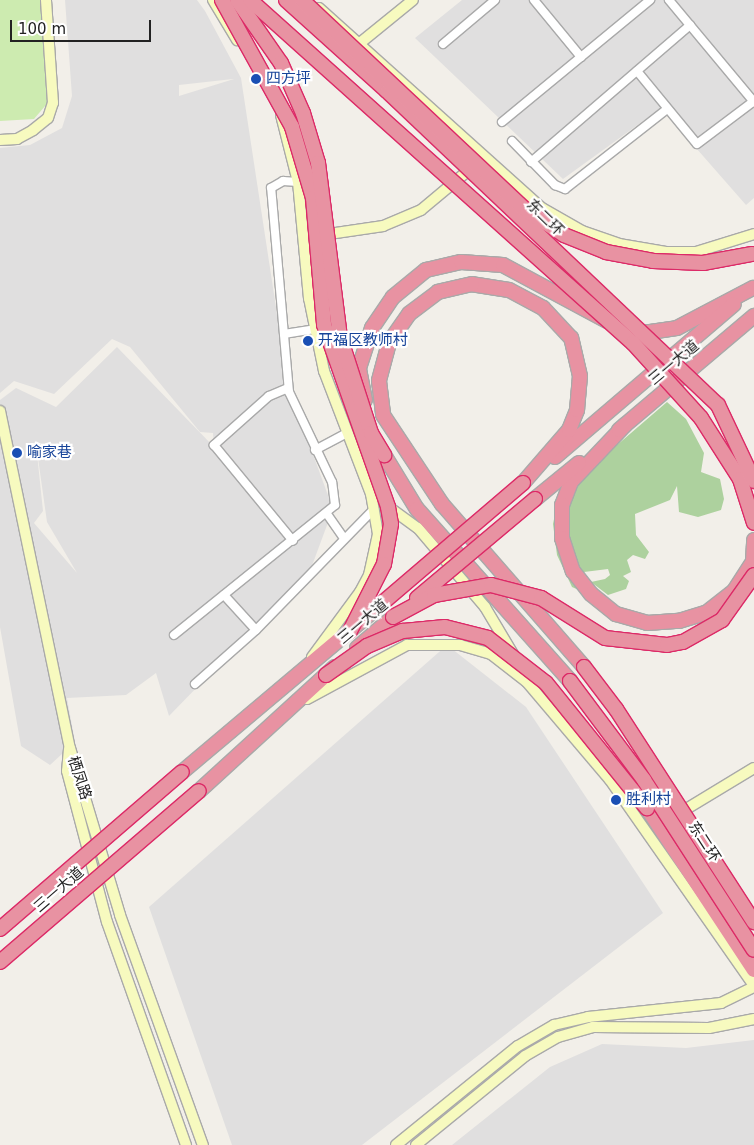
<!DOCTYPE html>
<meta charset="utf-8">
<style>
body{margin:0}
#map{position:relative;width:754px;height:1145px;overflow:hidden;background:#f2efe9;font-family:"DejaVu Sans","Noto Sans SC",sans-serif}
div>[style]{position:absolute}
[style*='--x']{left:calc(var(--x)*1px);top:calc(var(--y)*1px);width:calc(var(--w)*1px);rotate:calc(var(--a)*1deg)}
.residential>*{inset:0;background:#e0dfdf}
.grass>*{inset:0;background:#cdebb0}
.forest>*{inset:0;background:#add19e}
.roads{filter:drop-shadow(1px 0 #a9a9a9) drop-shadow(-1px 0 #a9a9a9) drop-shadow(0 1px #a9a9a9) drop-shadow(0 -1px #a9a9a9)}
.street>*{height:8px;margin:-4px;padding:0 4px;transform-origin:4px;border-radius:4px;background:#fff}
.secondary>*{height:10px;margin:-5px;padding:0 5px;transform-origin:5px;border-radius:5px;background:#f7fabf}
.highway>*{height:14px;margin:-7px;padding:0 7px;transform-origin:7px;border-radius:7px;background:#e892a2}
.bridges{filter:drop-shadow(1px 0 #dc2a67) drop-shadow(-1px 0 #dc2a67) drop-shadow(0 1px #dc2a67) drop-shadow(0 -1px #dc2a67)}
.highway-bridge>*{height:14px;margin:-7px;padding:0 7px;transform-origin:7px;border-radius:7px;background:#e892a2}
.dots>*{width:14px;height:14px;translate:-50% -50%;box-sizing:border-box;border:2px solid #fff;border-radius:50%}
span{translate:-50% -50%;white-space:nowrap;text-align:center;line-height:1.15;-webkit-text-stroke:4.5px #fff;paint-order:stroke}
.transit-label{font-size:15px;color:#164399}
.left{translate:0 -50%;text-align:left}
.street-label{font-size:15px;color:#222}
.scale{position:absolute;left:10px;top:20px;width:141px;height:22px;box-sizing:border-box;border:2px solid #222;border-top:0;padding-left:6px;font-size:15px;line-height:18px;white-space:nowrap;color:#222;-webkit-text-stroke:4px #fff;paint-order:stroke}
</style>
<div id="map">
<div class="residential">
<i style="clip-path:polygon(evenodd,65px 0,197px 0,205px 11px,241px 78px,288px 386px,333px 509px,310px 571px,169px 716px,156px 673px,126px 695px,67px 698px,75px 742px,50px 765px,21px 746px,0 627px,0 400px,16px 388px,56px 407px,117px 347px,214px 447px,213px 433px,200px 432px,130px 347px,112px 339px,54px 394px,14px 381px,0 393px,0 148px,30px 145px,62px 128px,72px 96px,65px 0,233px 79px,234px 79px,179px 96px,179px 85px,233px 79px,65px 0,36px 444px,47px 522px,77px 573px,34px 523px,43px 511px,36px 444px)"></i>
<i style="clip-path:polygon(462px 0,754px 0,754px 198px,746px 205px,661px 108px,563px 179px,415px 38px)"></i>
<i style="clip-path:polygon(447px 645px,526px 707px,663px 913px,362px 1145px,232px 1145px,149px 907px)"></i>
<i style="clip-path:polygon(754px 1040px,754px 1145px,452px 1145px,550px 1067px,602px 1044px,686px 1048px)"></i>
</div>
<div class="grass">
<i style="clip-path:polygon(0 0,40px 0,51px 99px,34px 119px,0 121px)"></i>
</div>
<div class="forest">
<i style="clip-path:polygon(667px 402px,686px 419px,704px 453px,701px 472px,720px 479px,724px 499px,721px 510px,698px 517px,679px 512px,677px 486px,670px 500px,635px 514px,636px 535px,649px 552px,645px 559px,633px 555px,627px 560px,631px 572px,623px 576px,629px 581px,626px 589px,608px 595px,591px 582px,605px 579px,610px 575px,608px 569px,584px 572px,581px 591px,572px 587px,557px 555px,553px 524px,559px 495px)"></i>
</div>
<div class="roads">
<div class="street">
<i style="--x:534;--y:0;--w:74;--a:50.5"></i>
<i style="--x:669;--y:0;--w:133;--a:50.2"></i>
<i style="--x:443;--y:44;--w:68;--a:-40.2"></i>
<i style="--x:637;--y:71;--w:94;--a:50.6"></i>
<i style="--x:697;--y:144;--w:71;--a:-37"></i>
<i style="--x:502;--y:122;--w:192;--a:-39.5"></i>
<i style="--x:512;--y:141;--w:62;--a:45.7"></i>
<i style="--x:555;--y:185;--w:11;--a:22"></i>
<i style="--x:565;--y:189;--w:130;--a:-38.1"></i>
<i style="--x:531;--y:162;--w:210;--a:-40.7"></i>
<i style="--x:284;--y:334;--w:31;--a:-9"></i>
<i style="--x:288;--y:388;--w:21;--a:157"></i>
<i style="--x:269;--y:396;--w:74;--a:138.3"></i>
<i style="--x:214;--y:445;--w:124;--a:50.5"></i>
<i style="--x:315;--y:450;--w:36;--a:-28"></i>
<i style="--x:327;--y:514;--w:28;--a:55"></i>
<i style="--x:224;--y:595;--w:47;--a:47.6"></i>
<i style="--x:174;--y:635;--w:207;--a:-38.9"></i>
<i style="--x:335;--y:505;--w:23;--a:-97"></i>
<i style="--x:332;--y:482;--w:100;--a:-115.5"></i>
<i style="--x:289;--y:392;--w:205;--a:-95"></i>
<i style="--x:271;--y:188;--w:14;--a:-30"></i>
<i style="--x:283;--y:181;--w:15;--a:4"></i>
<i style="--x:195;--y:684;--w:81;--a:-41.5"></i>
<i style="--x:256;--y:630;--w:169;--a:-45.7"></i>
</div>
<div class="secondary">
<i style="--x:213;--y:0;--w:47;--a:59"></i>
<i style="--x:319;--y:8;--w:300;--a:41.9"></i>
<i style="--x:542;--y:208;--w:46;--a:29.9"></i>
<i style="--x:582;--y:231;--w:39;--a:19"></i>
<i style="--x:619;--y:244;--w:49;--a:9.5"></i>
<i style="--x:667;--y:252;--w:29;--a:0"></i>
<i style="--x:696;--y:252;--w:61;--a:-17.2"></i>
<i style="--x:360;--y:43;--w:68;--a:-39.1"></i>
<i style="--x:281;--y:115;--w:69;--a:75.8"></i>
<i style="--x:298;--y:182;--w:117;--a:84.6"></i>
<i style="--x:309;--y:298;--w:75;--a:78.4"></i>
<i style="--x:324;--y:371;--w:132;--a:69.1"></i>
<i style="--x:371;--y:494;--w:41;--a:80.1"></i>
<i style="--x:378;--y:534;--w:42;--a:102.4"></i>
<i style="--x:369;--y:575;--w:19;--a:118"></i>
<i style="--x:360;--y:592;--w:81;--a:126.4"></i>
<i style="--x:0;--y:140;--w:17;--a:-3"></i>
<i style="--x:17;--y:139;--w:18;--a:-29"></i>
<i style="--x:33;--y:130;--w:19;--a:-39"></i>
<i style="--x:48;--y:118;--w:16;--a:-72"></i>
<i style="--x:53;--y:103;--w:103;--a:-93.9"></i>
<i style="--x:322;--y:235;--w:62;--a:-8.4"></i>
<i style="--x:383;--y:226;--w:41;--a:-22.8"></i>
<i style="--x:421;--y:210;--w:70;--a:-39.8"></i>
<i style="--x:0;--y:411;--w:344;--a:78.3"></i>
<i style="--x:70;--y:748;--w:174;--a:73.3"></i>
<i style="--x:120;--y:915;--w:245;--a:70.2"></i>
<i style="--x:386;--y:505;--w:39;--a:36"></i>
<i style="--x:418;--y:528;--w:104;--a:49.7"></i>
<i style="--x:485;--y:607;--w:55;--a:59.2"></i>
<i style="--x:307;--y:699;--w:114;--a:-28.4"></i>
<i style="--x:407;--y:645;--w:53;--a:0"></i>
<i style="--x:460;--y:645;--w:32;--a:16"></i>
<i style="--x:491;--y:654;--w:46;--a:37.9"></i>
<i style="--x:527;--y:682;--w:128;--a:49.7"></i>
<i style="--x:610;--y:780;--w:251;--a:55"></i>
<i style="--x:69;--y:749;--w:22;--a:95"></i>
<i style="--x:67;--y:771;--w:156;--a:75.2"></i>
<i style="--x:107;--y:922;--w:237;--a:70.5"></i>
<i style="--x:678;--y:814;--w:89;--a:-31.2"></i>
<i style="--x:396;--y:1145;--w:157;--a:-39.1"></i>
<i style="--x:518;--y:1046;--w:42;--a:-30.3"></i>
<i style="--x:554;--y:1025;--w:35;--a:-13"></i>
<i style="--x:588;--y:1017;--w:134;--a:-6"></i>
<i style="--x:721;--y:1003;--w:37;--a:-26"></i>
<i style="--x:416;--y:1145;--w:141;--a:-39.2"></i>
<i style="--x:525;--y:1056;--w:38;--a:-30"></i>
<i style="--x:558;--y:1037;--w:36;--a:-16"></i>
<i style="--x:593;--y:1027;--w:116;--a:0.5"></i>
<i style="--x:709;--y:1028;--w:46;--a:-11.3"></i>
</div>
<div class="highway">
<i style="--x:636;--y:334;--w:41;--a:-8.3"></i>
<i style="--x:677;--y:328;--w:86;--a:-27.8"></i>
<i style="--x:365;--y:400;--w:33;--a:-101"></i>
<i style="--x:359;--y:368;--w:42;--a:-72"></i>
<i style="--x:372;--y:328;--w:37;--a:-56"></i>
<i style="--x:393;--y:297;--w:43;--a:-39.3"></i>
<i style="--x:426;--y:270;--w:36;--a:-13"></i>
<i style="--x:461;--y:262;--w:42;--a:4.1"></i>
<i style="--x:503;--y:265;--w:118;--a:28.3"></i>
<i style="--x:625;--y:425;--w:79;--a:133.5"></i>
<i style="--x:571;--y:482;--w:25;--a:111"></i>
<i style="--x:562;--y:505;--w:33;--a:90"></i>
<i style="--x:562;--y:538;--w:35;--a:72"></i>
<i style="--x:573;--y:571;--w:29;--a:52"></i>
<i style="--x:591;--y:594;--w:32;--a:39"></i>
<i style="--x:616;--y:614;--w:32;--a:16"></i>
<i style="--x:647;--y:623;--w:32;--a:-4"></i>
<i style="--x:679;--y:621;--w:28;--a:-17"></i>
<i style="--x:706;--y:613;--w:36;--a:-38"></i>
<i style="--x:734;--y:591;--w:35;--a:-57"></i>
<i style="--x:753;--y:562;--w:22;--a:-87"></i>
<i style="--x:619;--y:430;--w:177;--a:-40.2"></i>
<i style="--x:384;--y:455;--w:63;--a:58.6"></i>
<i style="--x:417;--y:509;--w:230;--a:48.3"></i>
<i style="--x:555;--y:457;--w:235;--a:-40.5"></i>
<i style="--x:523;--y:483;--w:70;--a:-49"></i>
<i style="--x:569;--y:430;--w:22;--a:-68"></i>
<i style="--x:577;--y:410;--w:34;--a:-85"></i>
<i style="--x:580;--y:376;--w:39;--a:-103"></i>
<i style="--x:571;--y:338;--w:41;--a:-133"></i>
<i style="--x:543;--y:308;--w:38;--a:-152"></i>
<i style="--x:509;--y:290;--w:37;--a:-171"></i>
<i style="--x:472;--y:284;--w:35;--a:167"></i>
<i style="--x:438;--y:292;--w:36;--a:143"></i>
<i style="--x:409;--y:314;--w:35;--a:125"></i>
<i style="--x:389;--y:343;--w:39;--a:105"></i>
<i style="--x:379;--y:381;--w:34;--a:83"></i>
<i style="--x:383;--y:415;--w:107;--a:56.5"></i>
<i style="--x:442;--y:504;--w:216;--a:48.9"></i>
<i style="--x:535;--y:499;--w:57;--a:-39.3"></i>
<i style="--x:357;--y:648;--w:48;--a:-40.7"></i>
<i style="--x:182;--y:772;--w:259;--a:-40.1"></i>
<i style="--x:199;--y:791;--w:184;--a:-42.4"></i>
<i style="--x:647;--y:808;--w:194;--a:56.6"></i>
</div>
</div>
<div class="bridges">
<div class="highway-bridge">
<i style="--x:222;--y:0;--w:145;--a:61.1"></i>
<i style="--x:292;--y:127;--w:74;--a:73.5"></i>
<i style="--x:313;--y:198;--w:127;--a:85"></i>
<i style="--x:324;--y:325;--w:193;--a:70.6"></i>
<i style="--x:388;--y:507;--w:17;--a:80"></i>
<i style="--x:391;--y:524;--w:41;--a:99.9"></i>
<i style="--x:384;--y:564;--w:75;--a:116.9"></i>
<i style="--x:237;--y:0;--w:77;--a:55.1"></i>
<i style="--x:281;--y:63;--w:55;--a:66.3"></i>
<i style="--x:303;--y:113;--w:52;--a:73.3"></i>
<i style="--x:318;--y:163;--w:175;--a:82.8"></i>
<i style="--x:340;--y:337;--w:101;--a:72.1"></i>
<i style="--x:371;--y:433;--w:26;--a:59"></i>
<i style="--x:250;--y:0;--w:514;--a:41.85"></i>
<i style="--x:633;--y:343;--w:101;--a:47.8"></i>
<i style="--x:701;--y:418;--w:72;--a:57.4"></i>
<i style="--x:740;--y:479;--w:46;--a:72.3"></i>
<i style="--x:286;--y:0;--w:136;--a:42"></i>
<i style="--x:387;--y:91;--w:456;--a:43.5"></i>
<i style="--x:718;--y:405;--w:84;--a:64.7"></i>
<i style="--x:302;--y:0;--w:308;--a:43.2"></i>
<i style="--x:527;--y:211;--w:44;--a:33"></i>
<i style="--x:564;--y:235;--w:45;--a:22"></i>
<i style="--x:606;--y:252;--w:48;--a:10.8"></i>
<i style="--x:653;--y:261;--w:50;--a:2.3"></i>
<i style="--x:703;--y:263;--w:50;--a:-10.4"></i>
<i style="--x:417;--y:598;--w:154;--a:-40"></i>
<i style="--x:380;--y:605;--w:188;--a:-40.5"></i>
<i style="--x:393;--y:617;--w:47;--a:-28.2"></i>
<i style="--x:434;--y:595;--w:58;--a:-10"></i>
<i style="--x:491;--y:585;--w:52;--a:14.6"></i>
<i style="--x:541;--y:598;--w:75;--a:32"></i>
<i style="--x:605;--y:638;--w:62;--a:6.4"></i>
<i style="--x:667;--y:645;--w:16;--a:-11"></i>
<i style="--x:683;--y:642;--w:45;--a:-29.4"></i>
<i style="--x:722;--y:620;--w:55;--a:-54.6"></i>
<i style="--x:584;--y:667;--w:53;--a:52.7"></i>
<i style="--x:616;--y:709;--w:254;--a:57.1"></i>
<i style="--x:326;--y:675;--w:50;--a:-35.3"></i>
<i style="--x:367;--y:646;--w:39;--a:-23"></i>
<i style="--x:403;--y:631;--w:42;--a:-5.4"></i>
<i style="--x:445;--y:627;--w:44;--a:14.3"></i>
<i style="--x:488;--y:638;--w:73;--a:37.8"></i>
<i style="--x:546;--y:683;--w:161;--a:51.1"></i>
<i style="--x:570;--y:681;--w:124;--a:53.2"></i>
<i style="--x:644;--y:780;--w:202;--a:57.1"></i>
<i style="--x:0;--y:929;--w:240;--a:-40.8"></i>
<i style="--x:0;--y:962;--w:262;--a:-40.7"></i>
</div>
</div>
<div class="dots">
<i style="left:256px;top:79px;background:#1a4fb4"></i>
<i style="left:308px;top:341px;background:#1a4fb4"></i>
<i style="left:17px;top:453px;background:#1a4fb4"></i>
<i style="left:616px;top:800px;background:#1a4fb4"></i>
</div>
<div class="transit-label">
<span class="left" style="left:266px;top:79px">四方坪</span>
<span class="left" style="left:318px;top:341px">开福区教师村</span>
<span class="left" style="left:27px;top:453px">喻家巷</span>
<span class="left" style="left:626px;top:800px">胜利村</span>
</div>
<div class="street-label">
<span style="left:545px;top:218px;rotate:44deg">东二环</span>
<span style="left:674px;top:363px;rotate:-40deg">三一大道</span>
<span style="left:363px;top:622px;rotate:-40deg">三一大道</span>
<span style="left:79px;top:778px;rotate:72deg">栖凤路</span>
<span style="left:704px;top:842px;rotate:57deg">东二环</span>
<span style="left:59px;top:890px;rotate:-41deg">三一大道</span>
</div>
<div class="scale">100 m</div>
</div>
